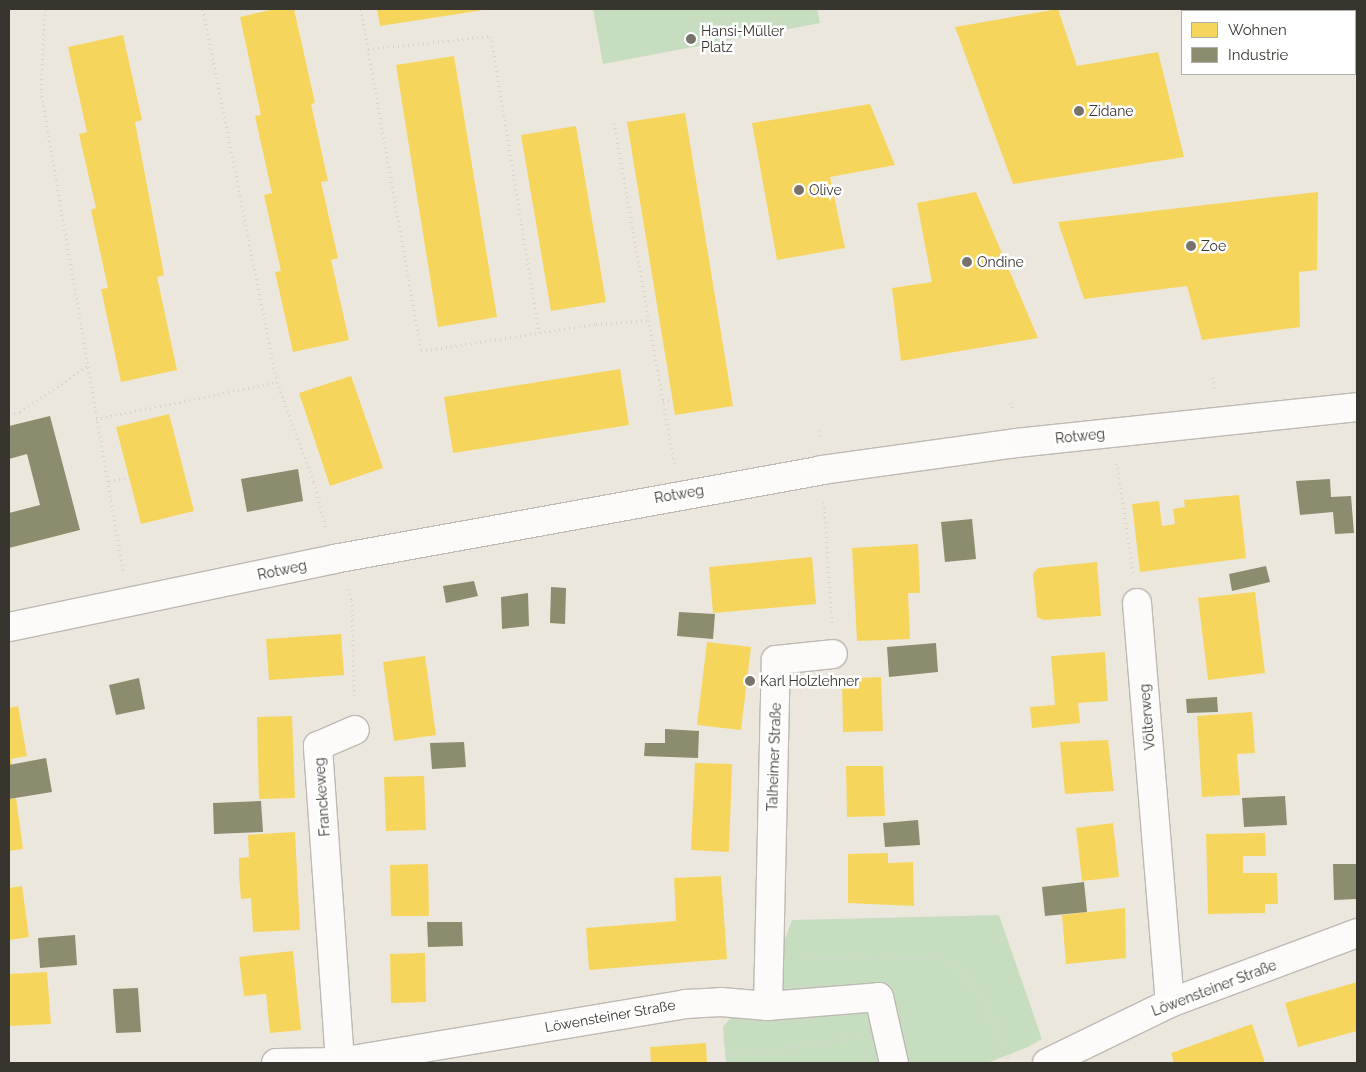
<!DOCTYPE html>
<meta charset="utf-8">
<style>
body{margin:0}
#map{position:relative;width:1366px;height:1072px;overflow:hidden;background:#ece7dd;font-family:Raleway,sans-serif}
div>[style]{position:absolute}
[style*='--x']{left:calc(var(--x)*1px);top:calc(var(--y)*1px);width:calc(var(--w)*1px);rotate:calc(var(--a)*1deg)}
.green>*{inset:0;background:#c6ddc0}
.homes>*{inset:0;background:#f6d55c}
.industry>*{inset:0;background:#8c8c6e}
.path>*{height:3px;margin-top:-1.5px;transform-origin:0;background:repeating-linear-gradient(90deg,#d6d4d2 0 1px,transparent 0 5px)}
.roads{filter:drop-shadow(1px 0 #beb9b2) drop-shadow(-1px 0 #beb9b2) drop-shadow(0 1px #beb9b2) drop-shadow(0 -1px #beb9b2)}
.minor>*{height:28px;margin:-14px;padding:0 14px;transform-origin:14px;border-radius:14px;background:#fcfbfa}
.secondary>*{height:28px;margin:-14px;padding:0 14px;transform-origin:14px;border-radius:14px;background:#fcfbfa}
.dots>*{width:14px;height:14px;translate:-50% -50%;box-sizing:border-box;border:2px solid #fff;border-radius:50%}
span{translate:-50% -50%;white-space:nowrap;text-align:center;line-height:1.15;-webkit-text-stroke:5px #fff;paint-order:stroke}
.poi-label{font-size:14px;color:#38352e}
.left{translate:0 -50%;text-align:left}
.street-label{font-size:14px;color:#38352e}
.frame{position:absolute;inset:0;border:10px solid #38352e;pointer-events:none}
.legend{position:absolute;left:1181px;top:10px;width:175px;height:65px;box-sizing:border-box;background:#fff;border:1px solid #afaeab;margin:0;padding:6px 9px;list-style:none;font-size:15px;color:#38352e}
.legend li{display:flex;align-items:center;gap:10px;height:25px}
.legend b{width:25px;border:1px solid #afaeab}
</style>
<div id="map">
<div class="green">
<i style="clip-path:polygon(593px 9px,817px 9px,820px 23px,603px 64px)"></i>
<i style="clip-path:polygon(999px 915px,1042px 1039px,1028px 1047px,987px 1063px,726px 1063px,723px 1027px,777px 960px,792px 920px)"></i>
</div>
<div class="homes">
<i style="clip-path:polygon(274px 9px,294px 9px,315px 103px,311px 104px,328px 181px,321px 182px,338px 258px,331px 260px,349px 340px,293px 352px,275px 272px,281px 271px,264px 195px,272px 193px,255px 116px,261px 115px,240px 17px)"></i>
<i style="clip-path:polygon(377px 9px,483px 9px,483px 10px,380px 26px)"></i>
<i style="clip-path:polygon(1058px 9px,1077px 66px,1158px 52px,1184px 157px,1013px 184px,955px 27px)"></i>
<i style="clip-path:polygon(123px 35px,142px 120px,135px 122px,164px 275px,157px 277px,177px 370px,121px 382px,101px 289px,108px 288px,91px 210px,96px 208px,79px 134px,87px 132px,68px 47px)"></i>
<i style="clip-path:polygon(454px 56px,497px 317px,438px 327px,396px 65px)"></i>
<i style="clip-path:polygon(870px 104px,895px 165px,830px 177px,845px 248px,777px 260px,752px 123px)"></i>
<i style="clip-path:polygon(685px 113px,733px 406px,675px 415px,627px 122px)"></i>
<i style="clip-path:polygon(576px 126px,606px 302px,551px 311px,521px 135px)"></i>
<i style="clip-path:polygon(976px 192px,1038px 338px,901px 361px,892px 288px,932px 282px,917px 203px)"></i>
<i style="clip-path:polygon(1318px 192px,1317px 270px,1299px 272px,1300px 327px,1202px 340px,1187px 286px,1084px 299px,1058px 222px)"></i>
<i style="clip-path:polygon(620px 369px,629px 425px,453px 453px,444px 397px)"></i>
<i style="clip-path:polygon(351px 376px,383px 468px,330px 486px,299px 393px)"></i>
<i style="clip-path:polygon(169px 414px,194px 511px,141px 524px,116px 427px)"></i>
<i style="clip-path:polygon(1239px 495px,1246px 558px,1140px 572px,1132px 504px,1159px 501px,1162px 526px,1175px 524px,1173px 509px,1185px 507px,1184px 500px)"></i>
<i style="clip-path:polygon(918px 544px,920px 593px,908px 593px,910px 639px,857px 641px,852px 548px)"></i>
<i style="clip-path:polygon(812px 557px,816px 604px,713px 613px,709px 567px)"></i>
<i style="clip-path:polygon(1097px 562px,1101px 616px,1044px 620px,1037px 617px,1033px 574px,1038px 568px)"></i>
<i style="clip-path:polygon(1255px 592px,1265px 673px,1208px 680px,1198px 598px)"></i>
<i style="clip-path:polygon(341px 634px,344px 675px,269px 680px,266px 639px)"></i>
<i style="clip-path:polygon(707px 642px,751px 647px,741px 730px,697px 725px)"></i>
<i style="clip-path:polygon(1105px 652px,1108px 701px,1078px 703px,1080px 723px,1032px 728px,1030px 707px,1055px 705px,1051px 656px)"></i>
<i style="clip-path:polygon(425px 656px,436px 735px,394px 741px,383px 662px)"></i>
<i style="clip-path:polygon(881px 677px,883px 731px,843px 732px,842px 679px)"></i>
<i style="clip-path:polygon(18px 706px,27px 756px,11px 759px,12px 765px,9px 765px,9px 708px)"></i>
<i style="clip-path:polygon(1252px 712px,1255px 753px,1237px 754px,1240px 795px,1202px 797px,1197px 716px)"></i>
<i style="clip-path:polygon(292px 716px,295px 798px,259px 799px,257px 717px)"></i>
<i style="clip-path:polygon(1108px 740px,1114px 791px,1065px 794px,1060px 742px)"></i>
<i style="clip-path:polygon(695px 763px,732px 764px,729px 852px,691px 850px)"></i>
<i style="clip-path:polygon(846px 766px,883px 766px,885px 816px,847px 817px)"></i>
<i style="clip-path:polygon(424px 776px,426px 830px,386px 831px,384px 777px)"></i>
<i style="clip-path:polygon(16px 798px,23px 849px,9px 851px,9px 799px)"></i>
<i style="clip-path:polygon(1113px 823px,1119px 877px,1082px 881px,1076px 828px)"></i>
<i style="clip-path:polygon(295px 832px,300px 930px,253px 932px,251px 898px,241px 899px,239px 874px,239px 858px,249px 857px,248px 835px)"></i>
<i style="clip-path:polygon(1265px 833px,1266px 856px,1243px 856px,1243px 873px,1277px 873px,1278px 904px,1265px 904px,1265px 913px,1208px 914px,1206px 834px)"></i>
<i style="clip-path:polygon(888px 853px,888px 863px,913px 862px,914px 906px,848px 903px,848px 854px)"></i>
<i style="clip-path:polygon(428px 864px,429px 916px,391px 916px,390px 865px)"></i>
<i style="clip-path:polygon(721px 876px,727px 959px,589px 970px,586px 928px,676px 921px,674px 878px)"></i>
<i style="clip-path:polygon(22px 886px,29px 937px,9px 940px,9px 888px)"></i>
<i style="clip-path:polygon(1125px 908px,1126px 958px,1066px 964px,1062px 915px)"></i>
<i style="clip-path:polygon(293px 951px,301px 1030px,270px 1033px,266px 994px,244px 996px,239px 957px)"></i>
<i style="clip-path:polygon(425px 953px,426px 1002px,391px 1003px,390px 954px)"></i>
<i style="clip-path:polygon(47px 972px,51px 1024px,10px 1026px,9px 974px)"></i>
<i style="clip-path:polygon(1357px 982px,1357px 1031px,1298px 1047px,1285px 1003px)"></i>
<i style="clip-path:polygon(1252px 1024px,1265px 1063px,1174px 1063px,1171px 1053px)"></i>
<i style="clip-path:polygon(706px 1043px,707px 1063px,651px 1063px,650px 1047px)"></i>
</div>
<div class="industry">
<i style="clip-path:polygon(50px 416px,80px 530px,9px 548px,9px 513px,40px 505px,27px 454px,9px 459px,9px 426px)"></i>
<i style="clip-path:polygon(298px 469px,303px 501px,247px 512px,241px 479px)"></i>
<i style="clip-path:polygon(1330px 479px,1331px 497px,1351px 496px,1354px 533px,1335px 534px,1333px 512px,1300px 515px,1296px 481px)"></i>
<i style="clip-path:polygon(972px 519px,976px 559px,945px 562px,941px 522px)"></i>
<i style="clip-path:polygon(1266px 566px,1270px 582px,1232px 591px,1229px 574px)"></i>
<i style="clip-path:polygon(474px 581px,478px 596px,446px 603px,443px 586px)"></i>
<i style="clip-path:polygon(551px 587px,566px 588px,565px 624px,550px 623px)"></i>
<i style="clip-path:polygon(528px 593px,529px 626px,502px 629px,501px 597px)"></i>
<i style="clip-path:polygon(679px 612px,715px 614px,713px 639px,677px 636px)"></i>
<i style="clip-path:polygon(936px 643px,938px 672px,889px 677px,887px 647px)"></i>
<i style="clip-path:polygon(139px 678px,145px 709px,116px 715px,109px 685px)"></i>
<i style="clip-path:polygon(1217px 697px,1218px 712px,1187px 713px,1186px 699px)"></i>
<i style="clip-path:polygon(665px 729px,699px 731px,698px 758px,644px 756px,645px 743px,665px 743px)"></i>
<i style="clip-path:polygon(464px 742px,466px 767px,432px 769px,430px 743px)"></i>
<i style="clip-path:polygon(46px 758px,52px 792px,9px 799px,9px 765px)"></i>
<i style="clip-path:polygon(1285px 796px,1287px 825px,1244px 827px,1242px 798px)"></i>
<i style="clip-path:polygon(261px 801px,263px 832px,214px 834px,213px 803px)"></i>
<i style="clip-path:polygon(918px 820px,920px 845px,885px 847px,883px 823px)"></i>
<i style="clip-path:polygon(1333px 864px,1357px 864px,1357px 899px,1334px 900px)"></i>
<i style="clip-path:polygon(1084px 882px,1087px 912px,1045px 916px,1042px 887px)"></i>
<i style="clip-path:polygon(427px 922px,462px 922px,463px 946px,428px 947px)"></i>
<i style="clip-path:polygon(75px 935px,77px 965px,40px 968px,38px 938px)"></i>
<i style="clip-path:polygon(138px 988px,141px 1032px,116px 1033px,113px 989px)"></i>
</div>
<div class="path">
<i style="--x:45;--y:9;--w:82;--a:92.8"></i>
<i style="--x:41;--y:91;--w:487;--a:80.3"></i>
<i style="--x:203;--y:9;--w:380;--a:78.8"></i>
<i style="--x:277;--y:382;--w:107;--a:69.7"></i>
<i style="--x:314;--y:482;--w:49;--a:75.7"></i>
<i style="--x:361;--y:9;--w:347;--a:80"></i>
<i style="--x:421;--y:351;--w:177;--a:-8.8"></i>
<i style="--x:596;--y:324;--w:54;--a:-4.2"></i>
<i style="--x:368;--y:49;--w:124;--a:-6"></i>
<i style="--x:491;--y:36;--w:300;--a:80.8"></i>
<i style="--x:614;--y:123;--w:346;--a:80"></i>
<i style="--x:1213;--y:377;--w:14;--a:82"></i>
<i style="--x:663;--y:401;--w:9;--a:-6"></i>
<i style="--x:1011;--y:402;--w:10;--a:84"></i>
<i style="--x:9;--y:414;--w:11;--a:-10"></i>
<i style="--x:20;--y:412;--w:81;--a:-34.5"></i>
<i style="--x:96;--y:419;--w:185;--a:-11.6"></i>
<i style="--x:819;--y:430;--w:9;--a:84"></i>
<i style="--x:1117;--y:463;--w:111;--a:81.7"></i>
<i style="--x:109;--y:481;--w:20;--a:-9"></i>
<i style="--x:824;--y:502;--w:121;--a:86.2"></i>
<i style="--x:347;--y:589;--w:12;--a:66"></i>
<i style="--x:352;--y:600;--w:99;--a:88.8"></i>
<i style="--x:801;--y:958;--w:139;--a:-0.4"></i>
<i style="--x:940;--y:957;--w:23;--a:31"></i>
<i style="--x:960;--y:969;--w:46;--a:53.9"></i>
<i style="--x:987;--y:1006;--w:61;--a:68"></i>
<i style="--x:724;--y:1035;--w:28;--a:82"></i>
<i style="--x:727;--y:1055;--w:131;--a:-7.5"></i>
</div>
<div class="roads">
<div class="minor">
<i style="--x:1137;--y:603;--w:401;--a:85.3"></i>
<i style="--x:768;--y:1006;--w:346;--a:-88.7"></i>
<i style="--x:776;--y:660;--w:57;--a:-6"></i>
<i style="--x:340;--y:1062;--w:317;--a:-94"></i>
<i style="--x:318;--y:746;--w:40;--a:-23.4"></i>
<i style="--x:276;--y:1063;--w:64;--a:-0.9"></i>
<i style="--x:340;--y:1062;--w:350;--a:-9.5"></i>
<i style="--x:685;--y:1004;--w:36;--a:-3"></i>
<i style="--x:721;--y:1002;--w:47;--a:4.9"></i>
<i style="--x:768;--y:1006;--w:111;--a:-4.6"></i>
<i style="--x:879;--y:997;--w:68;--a:77.2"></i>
<i style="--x:1047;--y:1063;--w:137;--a:-26"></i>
<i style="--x:1170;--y:1003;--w:200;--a:-20.5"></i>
</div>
<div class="secondary">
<i style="--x:9;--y:627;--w:332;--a:-11.8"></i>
<i style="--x:334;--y:559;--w:496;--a:-10.3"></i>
<i style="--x:822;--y:470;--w:196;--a:-7.9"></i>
<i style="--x:1016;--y:443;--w:343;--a:-6"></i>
</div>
</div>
<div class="dots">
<i style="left:691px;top:39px;background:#77736b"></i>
<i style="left:1079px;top:111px;background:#77736b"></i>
<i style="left:799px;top:190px;background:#77736b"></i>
<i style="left:1191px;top:246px;background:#77736b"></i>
<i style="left:967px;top:262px;background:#77736b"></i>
<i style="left:750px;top:681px;background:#77736b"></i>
</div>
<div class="poi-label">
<span class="left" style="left:701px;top:39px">Hansi-Müller<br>Platz</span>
<span class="left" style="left:1089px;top:111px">Zidane</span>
<span class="left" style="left:809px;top:190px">Olive</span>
<span class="left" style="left:1201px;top:246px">Zoe</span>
<span class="left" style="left:977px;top:262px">Ondine</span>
<span class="left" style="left:760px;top:681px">Karl Holzlehner</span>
</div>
<div class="street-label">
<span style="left:1080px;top:436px;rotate:-6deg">Rotweg</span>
<span style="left:679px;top:494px;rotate:-10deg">Rotweg</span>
<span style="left:282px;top:570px;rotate:-12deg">Rotweg</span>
<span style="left:1147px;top:717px;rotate:-95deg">Völterweg</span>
<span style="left:774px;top:757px;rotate:-88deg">Talheimer Straße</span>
<span style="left:322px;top:797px;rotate:-94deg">Franckeweg</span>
<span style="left:1214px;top:988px;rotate:-21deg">Löwensteiner Straße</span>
<span style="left:610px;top:1016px;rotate:-10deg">Löwensteiner Straße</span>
</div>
<div class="frame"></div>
<ul class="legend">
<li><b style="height:14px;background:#f6d55c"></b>Wohnen</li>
<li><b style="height:14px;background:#8c8c6e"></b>Industrie</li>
</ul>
</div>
